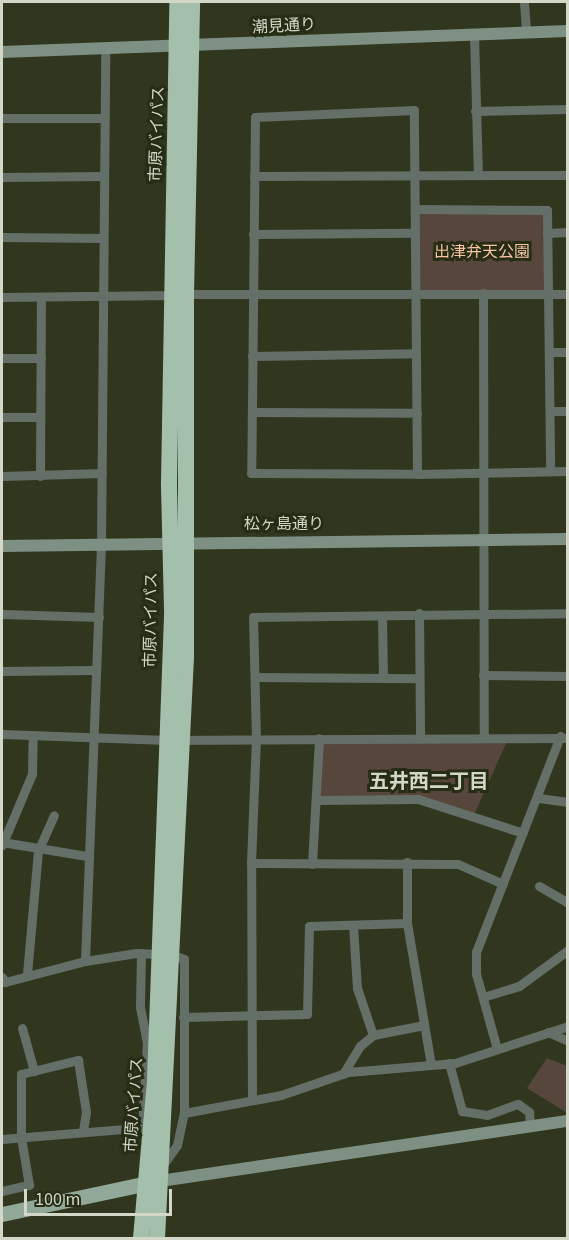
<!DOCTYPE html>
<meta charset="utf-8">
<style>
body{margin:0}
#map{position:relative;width:569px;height:1240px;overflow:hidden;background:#31371f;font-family:"Source Sans 3","Noto Sans JP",sans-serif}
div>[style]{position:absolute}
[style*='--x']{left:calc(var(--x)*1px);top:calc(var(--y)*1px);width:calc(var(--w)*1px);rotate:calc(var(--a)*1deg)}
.green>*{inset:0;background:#57463b}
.street>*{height:9px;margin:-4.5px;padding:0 4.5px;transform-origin:4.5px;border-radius:4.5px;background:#646f67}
.secondary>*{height:12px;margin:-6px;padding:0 6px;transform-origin:6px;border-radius:6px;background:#7e9083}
.primary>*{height:15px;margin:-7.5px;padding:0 7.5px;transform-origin:7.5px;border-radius:7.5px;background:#92a999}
.highway>*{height:16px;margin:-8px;padding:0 8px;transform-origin:8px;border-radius:8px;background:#a4c0ac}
span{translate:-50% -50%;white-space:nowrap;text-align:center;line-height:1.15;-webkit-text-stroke:6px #272d15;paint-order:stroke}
.street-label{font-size:16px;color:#d2d7c8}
.park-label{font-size:16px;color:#f6c4a3}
.quarter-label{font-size:20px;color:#d2d7c8;font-weight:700}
.frame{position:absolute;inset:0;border:3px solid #d2d7c8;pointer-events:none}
.scale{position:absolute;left:24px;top:1189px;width:148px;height:27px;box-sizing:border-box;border:3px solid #d2d7c8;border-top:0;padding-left:8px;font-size:18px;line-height:21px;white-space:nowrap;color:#d2d7c8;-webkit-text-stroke:4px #272d15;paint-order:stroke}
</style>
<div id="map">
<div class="green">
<i style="clip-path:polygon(415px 209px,547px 210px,549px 295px,416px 293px)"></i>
<i style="clip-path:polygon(509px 737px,474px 815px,440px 804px,316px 800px,319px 738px)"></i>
<i style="clip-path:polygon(547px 1058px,567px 1066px,567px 1113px,527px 1088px)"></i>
</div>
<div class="street">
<i style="--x:524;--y:2;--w:30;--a:86"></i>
<i style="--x:474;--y:34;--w:141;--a:88.4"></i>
<i style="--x:475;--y:111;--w:93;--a:-1.2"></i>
<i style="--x:2;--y:118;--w:102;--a:0"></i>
<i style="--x:254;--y:176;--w:314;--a:-0.2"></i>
<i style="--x:2;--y:177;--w:102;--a:-0.6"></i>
<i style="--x:415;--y:209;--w:132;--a:0.4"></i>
<i style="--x:547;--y:210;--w:261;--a:89.3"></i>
<i style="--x:547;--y:233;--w:21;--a:-3"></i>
<i style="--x:253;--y:234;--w:162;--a:-0.4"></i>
<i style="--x:2;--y:237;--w:101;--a:0.6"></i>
<i style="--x:483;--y:293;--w:445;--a:89.9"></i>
<i style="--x:186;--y:294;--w:382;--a:0"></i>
<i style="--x:2;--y:297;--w:172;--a:-0.7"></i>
<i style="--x:551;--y:352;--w:17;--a:0"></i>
<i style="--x:252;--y:356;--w:164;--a:-1"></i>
<i style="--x:2;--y:358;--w:39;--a:0"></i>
<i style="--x:551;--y:411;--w:17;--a:0"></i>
<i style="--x:252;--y:412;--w:165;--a:0.3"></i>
<i style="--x:2;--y:417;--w:38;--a:0"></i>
<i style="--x:417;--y:474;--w:364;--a:-90.5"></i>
<i style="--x:414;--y:110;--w:159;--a:177.5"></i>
<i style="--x:255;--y:117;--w:356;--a:90.6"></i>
<i style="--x:251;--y:473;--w:166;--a:0.3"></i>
<i style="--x:417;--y:474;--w:151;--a:-1.1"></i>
<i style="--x:2;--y:476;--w:100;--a:-1.7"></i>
<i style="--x:40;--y:476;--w:178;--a:-89.7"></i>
<i style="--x:419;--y:613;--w:125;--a:89.5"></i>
<i style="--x:2;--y:614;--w:97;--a:1.8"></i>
<i style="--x:382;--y:616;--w:62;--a:89.1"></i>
<i style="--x:2;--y:671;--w:92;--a:-0.6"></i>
<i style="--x:483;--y:675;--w:85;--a:0.7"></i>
<i style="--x:255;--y:677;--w:163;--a:0.4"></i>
<i style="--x:2;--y:734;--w:165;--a:2.1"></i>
<i style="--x:167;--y:740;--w:401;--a:-0.3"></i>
<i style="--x:539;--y:798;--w:29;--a:8"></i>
<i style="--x:316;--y:800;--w:102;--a:-0.6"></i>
<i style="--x:418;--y:799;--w:110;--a:17.9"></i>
<i style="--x:2;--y:842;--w:86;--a:9.4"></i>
<i style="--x:2;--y:845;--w:77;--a:-67.1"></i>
<i style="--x:32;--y:774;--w:39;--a:-89"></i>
<i style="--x:407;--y:862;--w:61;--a:90"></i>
<i style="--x:407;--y:923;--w:144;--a:80.4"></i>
<i style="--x:251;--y:863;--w:207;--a:0.3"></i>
<i style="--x:458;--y:864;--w:49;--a:24"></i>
<i style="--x:312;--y:864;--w:126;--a:-86.8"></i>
<i style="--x:539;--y:886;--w:34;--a:30"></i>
<i style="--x:353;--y:925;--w:63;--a:86.4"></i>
<i style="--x:357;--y:988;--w:50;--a:71.2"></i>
<i style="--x:141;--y:953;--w:54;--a:91.1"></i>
<i style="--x:140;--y:1007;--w:37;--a:79"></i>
<i style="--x:147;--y:1043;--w:85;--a:93.4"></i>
<i style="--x:85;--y:961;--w:417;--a:-87.8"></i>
<i style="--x:101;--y:544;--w:495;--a:-89.5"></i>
<i style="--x:27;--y:974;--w:123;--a:-84.9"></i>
<i style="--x:38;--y:851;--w:39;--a:-66"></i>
<i style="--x:2;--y:977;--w:6;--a:59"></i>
<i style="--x:5;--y:982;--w:83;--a:-14.7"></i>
<i style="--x:85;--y:961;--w:52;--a:-8.9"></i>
<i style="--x:136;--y:953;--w:21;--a:3"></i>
<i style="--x:483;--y:997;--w:38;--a:-17"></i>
<i style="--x:519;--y:986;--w:61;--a:-36.3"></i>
<i style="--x:183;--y:1017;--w:124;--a:-1.4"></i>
<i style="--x:307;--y:1014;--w:88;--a:-88.7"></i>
<i style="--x:309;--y:926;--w:98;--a:-1.8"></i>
<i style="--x:22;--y:1028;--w:45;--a:74.4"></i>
<i style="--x:548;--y:1032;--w:22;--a:24"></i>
<i style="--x:497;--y:1049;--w:78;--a:-105.6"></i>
<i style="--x:476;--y:974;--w:22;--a:-90"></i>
<i style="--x:476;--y:952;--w:232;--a:-68.7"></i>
<i style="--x:449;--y:1063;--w:50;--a:74.8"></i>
<i style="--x:462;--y:1111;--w:25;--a:9"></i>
<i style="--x:487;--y:1115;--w:33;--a:-20"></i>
<i style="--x:518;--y:1104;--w:14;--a:36"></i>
<i style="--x:529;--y:1112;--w:14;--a:86"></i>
<i style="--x:343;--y:1074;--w:33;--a:-59"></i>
<i style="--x:360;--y:1046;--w:17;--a:-40"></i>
<i style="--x:373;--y:1035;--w:52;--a:-11.1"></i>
<i style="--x:252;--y:1099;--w:236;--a:-90.2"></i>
<i style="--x:251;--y:863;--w:124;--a:-87.7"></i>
<i style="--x:256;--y:739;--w:122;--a:-91.4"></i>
<i style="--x:253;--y:617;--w:315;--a:-0.7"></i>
<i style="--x:184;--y:1113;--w:99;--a:-10.5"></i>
<i style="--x:281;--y:1095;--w:71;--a:-18.9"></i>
<i style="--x:348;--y:1072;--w:107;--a:-4.8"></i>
<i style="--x:455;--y:1063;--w:119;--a:-18.1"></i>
<i style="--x:2;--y:1139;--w:145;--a:-4.7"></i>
<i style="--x:163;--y:1165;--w:24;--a:-55"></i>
<i style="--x:177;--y:1145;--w:33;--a:-78"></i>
<i style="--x:184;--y:1113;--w:154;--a:-90"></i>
<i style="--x:184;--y:959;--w:15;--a:-160"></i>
<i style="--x:2;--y:1191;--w:28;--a:-13"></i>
<i style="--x:29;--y:1185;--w:49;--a:-99.5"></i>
<i style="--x:21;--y:1137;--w:63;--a:-90"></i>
<i style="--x:21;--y:1074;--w:59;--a:-13.8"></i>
<i style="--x:78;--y:1060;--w:53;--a:81.3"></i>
<i style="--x:86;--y:1112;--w:20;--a:99"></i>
</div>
<div class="secondary">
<i style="--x:2;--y:52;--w:566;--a:-2.12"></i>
<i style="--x:2;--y:546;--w:566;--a:-0.71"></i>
<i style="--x:160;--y:1181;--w:412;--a:-8.4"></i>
</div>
<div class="primary">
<i style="--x:2;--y:1214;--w:158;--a:-12"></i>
</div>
<div class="highway">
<i style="--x:141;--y:1238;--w:159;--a:-84.9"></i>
<i style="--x:155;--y:1080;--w:471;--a:-87.9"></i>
<i style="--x:172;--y:609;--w:126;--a:-91.4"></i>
<i style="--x:169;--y:483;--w:481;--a:-89"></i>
<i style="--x:157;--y:1238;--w:582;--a:-87.14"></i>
<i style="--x:186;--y:657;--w:363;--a:-90"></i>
<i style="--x:186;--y:294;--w:292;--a:-88.8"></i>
</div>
<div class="street-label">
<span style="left:284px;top:26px;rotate:-3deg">潮見通り</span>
<span style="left:157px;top:134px;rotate:-88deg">市原バイパス</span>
<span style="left:284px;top:524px">松ヶ島通り</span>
<span style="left:151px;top:620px;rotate:-89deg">市原バイパス</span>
<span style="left:134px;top:1105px;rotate:-86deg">市原バイパス</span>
</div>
<div class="park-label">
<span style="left:482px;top:252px">出津弁天公園</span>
</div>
<div class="quarter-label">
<span style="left:429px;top:782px">五井西二丁目</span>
</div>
<div class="frame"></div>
<div class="scale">100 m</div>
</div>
